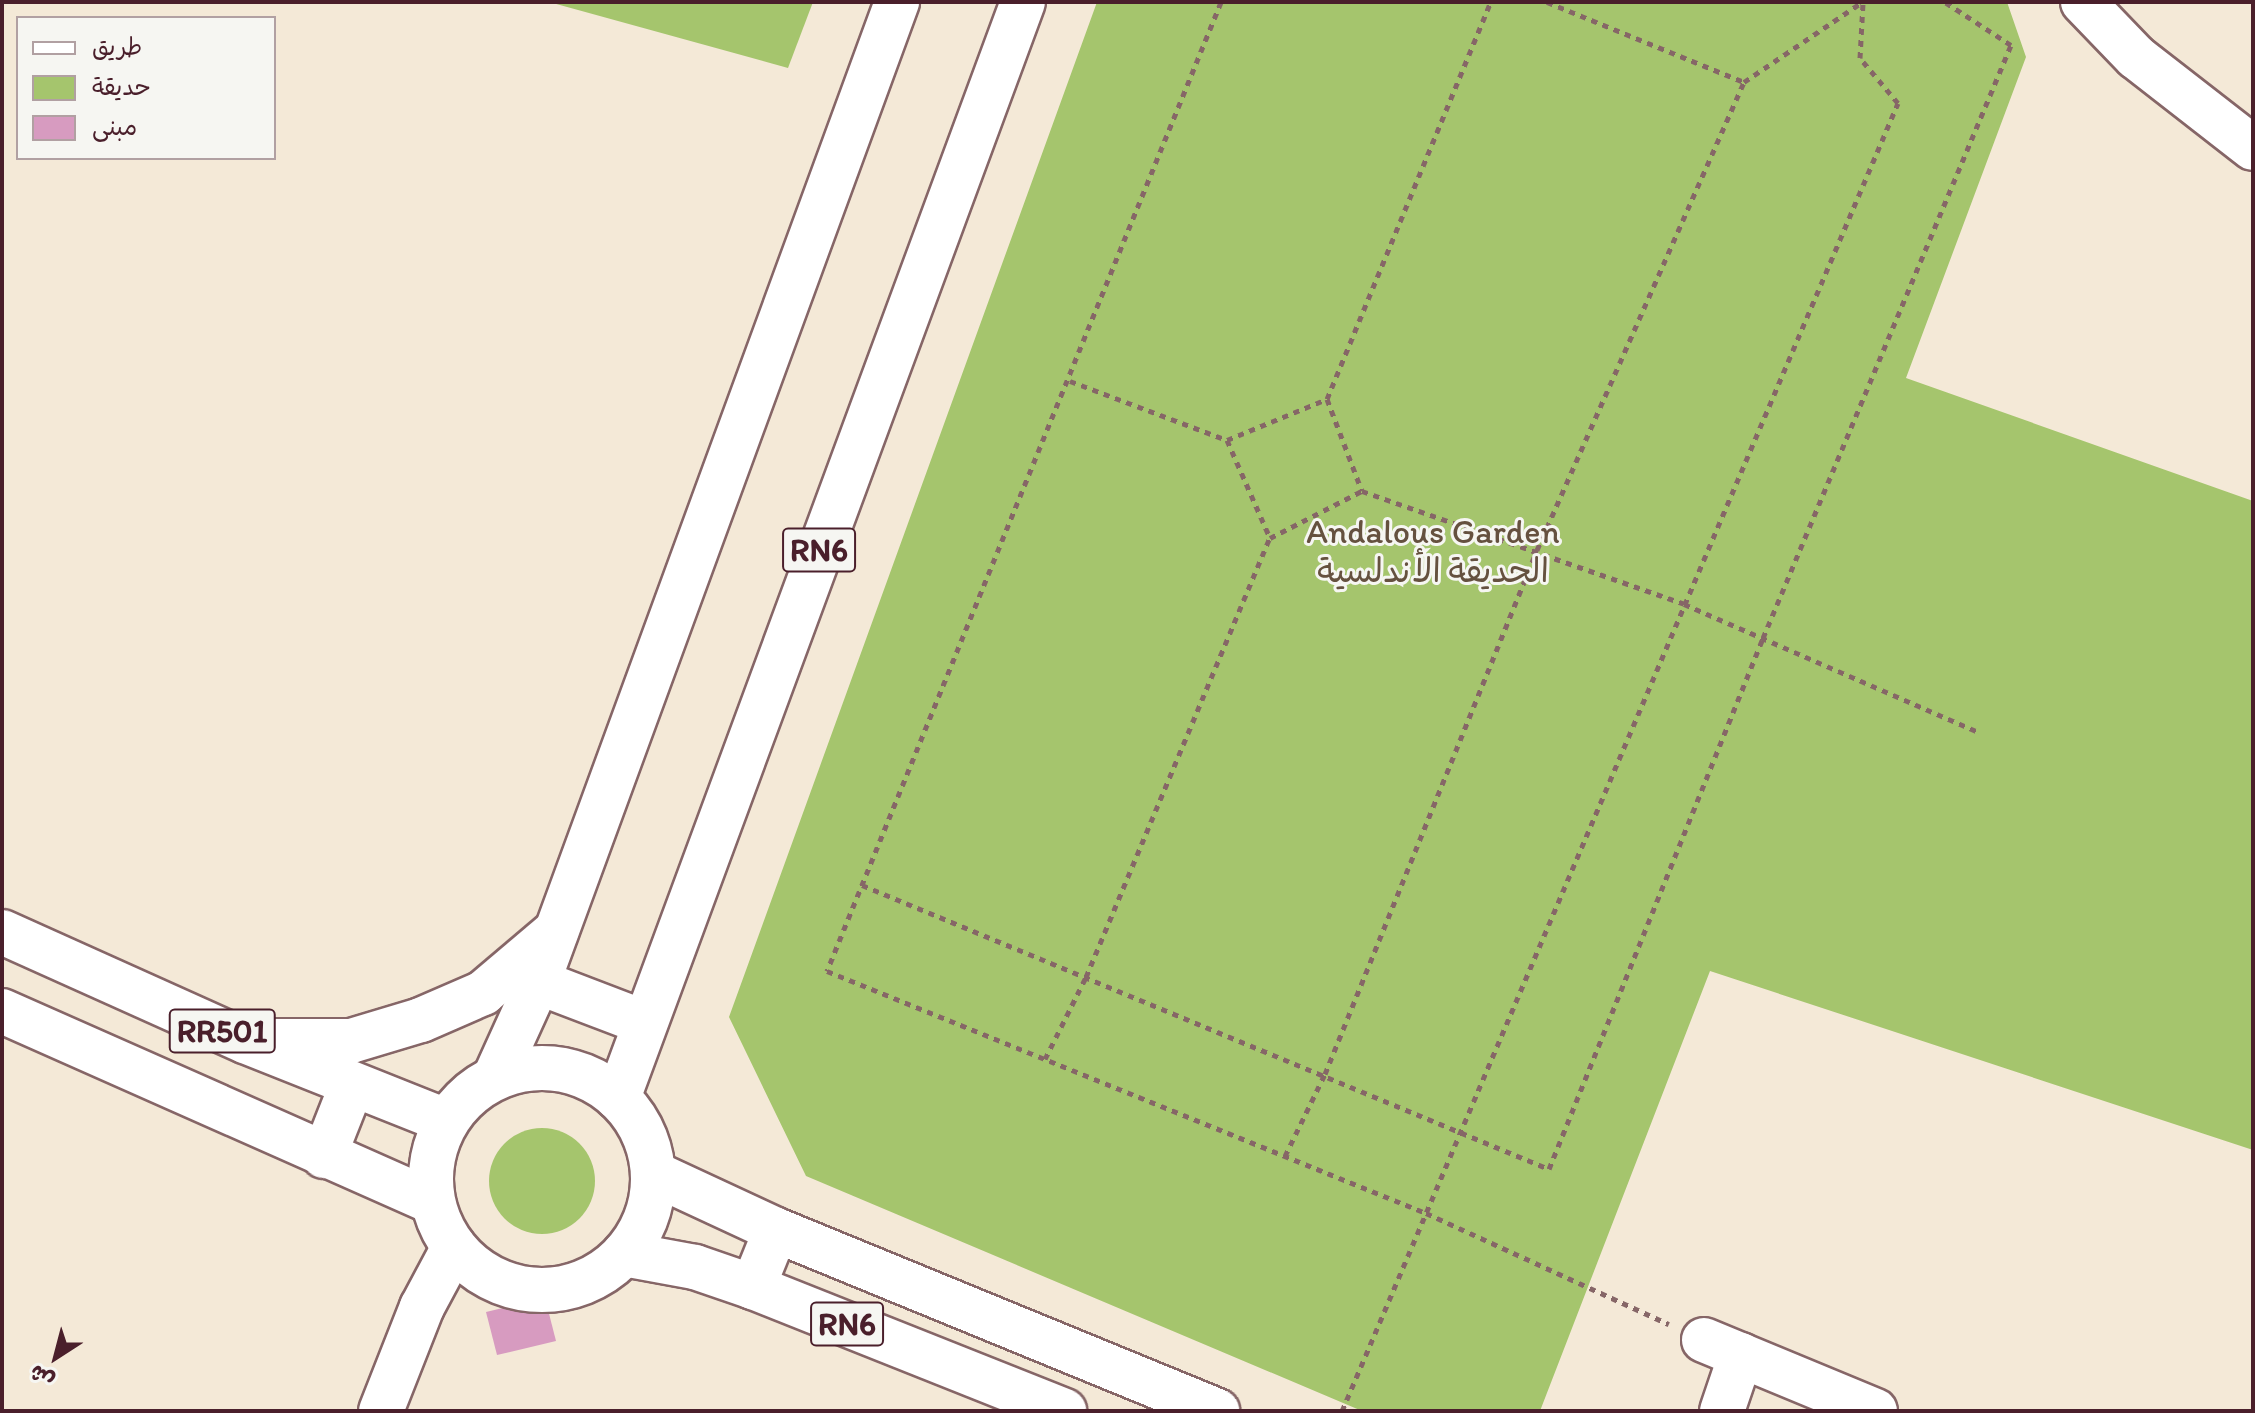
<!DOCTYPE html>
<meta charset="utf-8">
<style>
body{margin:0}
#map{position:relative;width:2255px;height:1413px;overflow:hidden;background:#f4e9d7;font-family:Itim,"Playpen Sans Arabic",sans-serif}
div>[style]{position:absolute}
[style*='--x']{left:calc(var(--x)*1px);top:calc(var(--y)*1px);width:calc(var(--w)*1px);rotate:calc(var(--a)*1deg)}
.green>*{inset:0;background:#a5c56d}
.round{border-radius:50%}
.building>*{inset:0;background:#d79bc0}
.path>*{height:5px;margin-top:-2.5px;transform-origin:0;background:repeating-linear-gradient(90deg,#866667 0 6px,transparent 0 12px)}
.roads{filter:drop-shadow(2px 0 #866667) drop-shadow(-2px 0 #866667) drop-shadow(0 2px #866667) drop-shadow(0 -2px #866667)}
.minor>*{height:44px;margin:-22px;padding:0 22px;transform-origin:22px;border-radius:22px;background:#fff}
.major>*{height:44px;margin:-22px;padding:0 22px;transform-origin:22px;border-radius:22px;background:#fff}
.major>.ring{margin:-22px;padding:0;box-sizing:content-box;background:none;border:44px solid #fff;border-radius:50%}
span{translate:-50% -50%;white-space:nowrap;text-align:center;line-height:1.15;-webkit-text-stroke:6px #f6f6f2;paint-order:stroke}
.shield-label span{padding:2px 6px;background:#f6f6f2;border:2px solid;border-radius:6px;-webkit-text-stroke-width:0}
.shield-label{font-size:32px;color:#4a1f2b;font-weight:700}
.park-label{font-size:34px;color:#65513f}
.frame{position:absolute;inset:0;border:4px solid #4a1f2b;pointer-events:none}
.legend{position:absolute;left:16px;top:16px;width:260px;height:144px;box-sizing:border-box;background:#f6f6f2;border:2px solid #b1a0a2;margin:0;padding:10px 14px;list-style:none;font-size:24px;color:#4a1f2b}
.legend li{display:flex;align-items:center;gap:16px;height:40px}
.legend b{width:40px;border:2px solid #b1a0a2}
.north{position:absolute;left:16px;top:1317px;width:80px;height:80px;-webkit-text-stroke:6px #f6f6f2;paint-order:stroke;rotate:216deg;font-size:22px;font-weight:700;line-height:32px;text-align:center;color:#4a1f2b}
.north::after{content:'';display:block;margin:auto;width:28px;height:36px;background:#4a1f2b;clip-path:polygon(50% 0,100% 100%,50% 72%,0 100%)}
</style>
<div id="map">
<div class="green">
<i style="clip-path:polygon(549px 2px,813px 2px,788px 68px)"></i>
<i style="clip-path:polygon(1097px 2px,2007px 2px,2026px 57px,1906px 378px,2253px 501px,2253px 1150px,1710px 971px,1540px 1411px,1362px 1411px,806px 1176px,729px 1017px)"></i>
<i class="round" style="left:489px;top:1128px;width:106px;height:106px"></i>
</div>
<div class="building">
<i style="clip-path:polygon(545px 1298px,556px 1341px,497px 1355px,486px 1312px)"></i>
</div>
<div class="path">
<i style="--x:1221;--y:2;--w:1046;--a:112.13"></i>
<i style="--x:827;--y:971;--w:646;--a:22"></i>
<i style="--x:1426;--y:1213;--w:267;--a:24.6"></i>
<i style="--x:1547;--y:2;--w:213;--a:22.1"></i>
<i style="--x:1744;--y:82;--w:143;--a:-34.1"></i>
<i style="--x:1070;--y:381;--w:168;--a:20.6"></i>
<i style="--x:1227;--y:440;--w:107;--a:66.3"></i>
<i style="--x:1270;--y:538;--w:103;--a:-27.1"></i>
<i style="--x:1362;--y:491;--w:341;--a:19.3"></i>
<i style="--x:1684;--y:604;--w:321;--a:23.5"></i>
<i style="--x:1327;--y:399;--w:430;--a:-67.6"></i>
<i style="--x:1227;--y:440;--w:108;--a:-22.3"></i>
<i style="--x:1327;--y:399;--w:98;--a:69.2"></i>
<i style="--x:862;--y:885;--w:743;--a:22.46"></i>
<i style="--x:1549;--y:1169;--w:573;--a:-68.05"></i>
<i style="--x:1763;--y:638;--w:643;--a:-67.3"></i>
<i style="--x:2011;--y:45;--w:79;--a:-146.9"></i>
<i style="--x:1045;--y:1059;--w:92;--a:-63.4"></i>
<i style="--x:1086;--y:977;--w:476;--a:-67.3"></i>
<i style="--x:1285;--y:1156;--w:91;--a:-64"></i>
<i style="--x:1325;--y:1074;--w:565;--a:-67.97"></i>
<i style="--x:1537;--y:550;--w:512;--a:-66.14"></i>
<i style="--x:1342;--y:1411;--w:1421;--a:-66.97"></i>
<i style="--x:1898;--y:103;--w:59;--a:-130.2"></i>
<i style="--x:1860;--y:58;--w:56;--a:-86.9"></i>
</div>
<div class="roads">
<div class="minor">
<i style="--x:2083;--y:2;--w:76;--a:46.1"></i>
<i style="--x:2136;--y:57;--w:148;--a:37.9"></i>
<i style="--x:538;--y:982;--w:112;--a:20.9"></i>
<i style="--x:324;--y:1156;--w:76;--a:-68.5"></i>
<i style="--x:753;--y:1287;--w:61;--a:-68"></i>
<i style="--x:1704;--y:1340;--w:185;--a:22.5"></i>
<i style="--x:381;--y:1411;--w:112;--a:-68.5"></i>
<i style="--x:422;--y:1307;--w:68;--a:-61.9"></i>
<i style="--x:1722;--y:1411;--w:59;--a:-71.3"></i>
</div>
<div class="major">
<i style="--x:2;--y:932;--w:266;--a:24.2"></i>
<i style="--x:245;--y:1041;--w:216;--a:21.7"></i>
<i style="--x:2;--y:1011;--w:471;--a:23.9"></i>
<i style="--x:268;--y:1041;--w:83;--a:0"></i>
<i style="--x:351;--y:1041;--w:73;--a:-16.7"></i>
<i style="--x:421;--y:1020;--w:68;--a:-23.5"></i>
<i style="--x:483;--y:993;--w:96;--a:-40.3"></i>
<i class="ring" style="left:431px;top:1068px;width:178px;height:178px"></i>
<i style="--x:495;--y:1077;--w:104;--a:-65.6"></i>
<i style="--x:538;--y:982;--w:1044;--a:-69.88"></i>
<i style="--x:618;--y:1098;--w:1168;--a:-69.72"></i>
<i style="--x:653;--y:1173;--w:136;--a:24.9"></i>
<i style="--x:776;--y:1230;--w:477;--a:22.3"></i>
<i style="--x:624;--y:1254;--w:72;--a:10.4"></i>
<i style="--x:695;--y:1267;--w:61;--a:19"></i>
<i style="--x:753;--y:1287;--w:335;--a:21.7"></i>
</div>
</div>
<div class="shield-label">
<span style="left:819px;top:550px">RN6</span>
<span style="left:222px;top:1031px">RR501</span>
<span style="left:847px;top:1324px">RN6</span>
</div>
<div class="park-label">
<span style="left:1433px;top:551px">Andalous Garden<br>الحديقة الأندلسية</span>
</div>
<div class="frame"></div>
<ul class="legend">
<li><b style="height:10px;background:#fff"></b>طريق</li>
<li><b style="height:22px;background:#a5c56d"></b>حديقة</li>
<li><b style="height:22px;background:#d79bc0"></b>مبنى</li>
</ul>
<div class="north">ش</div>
</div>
